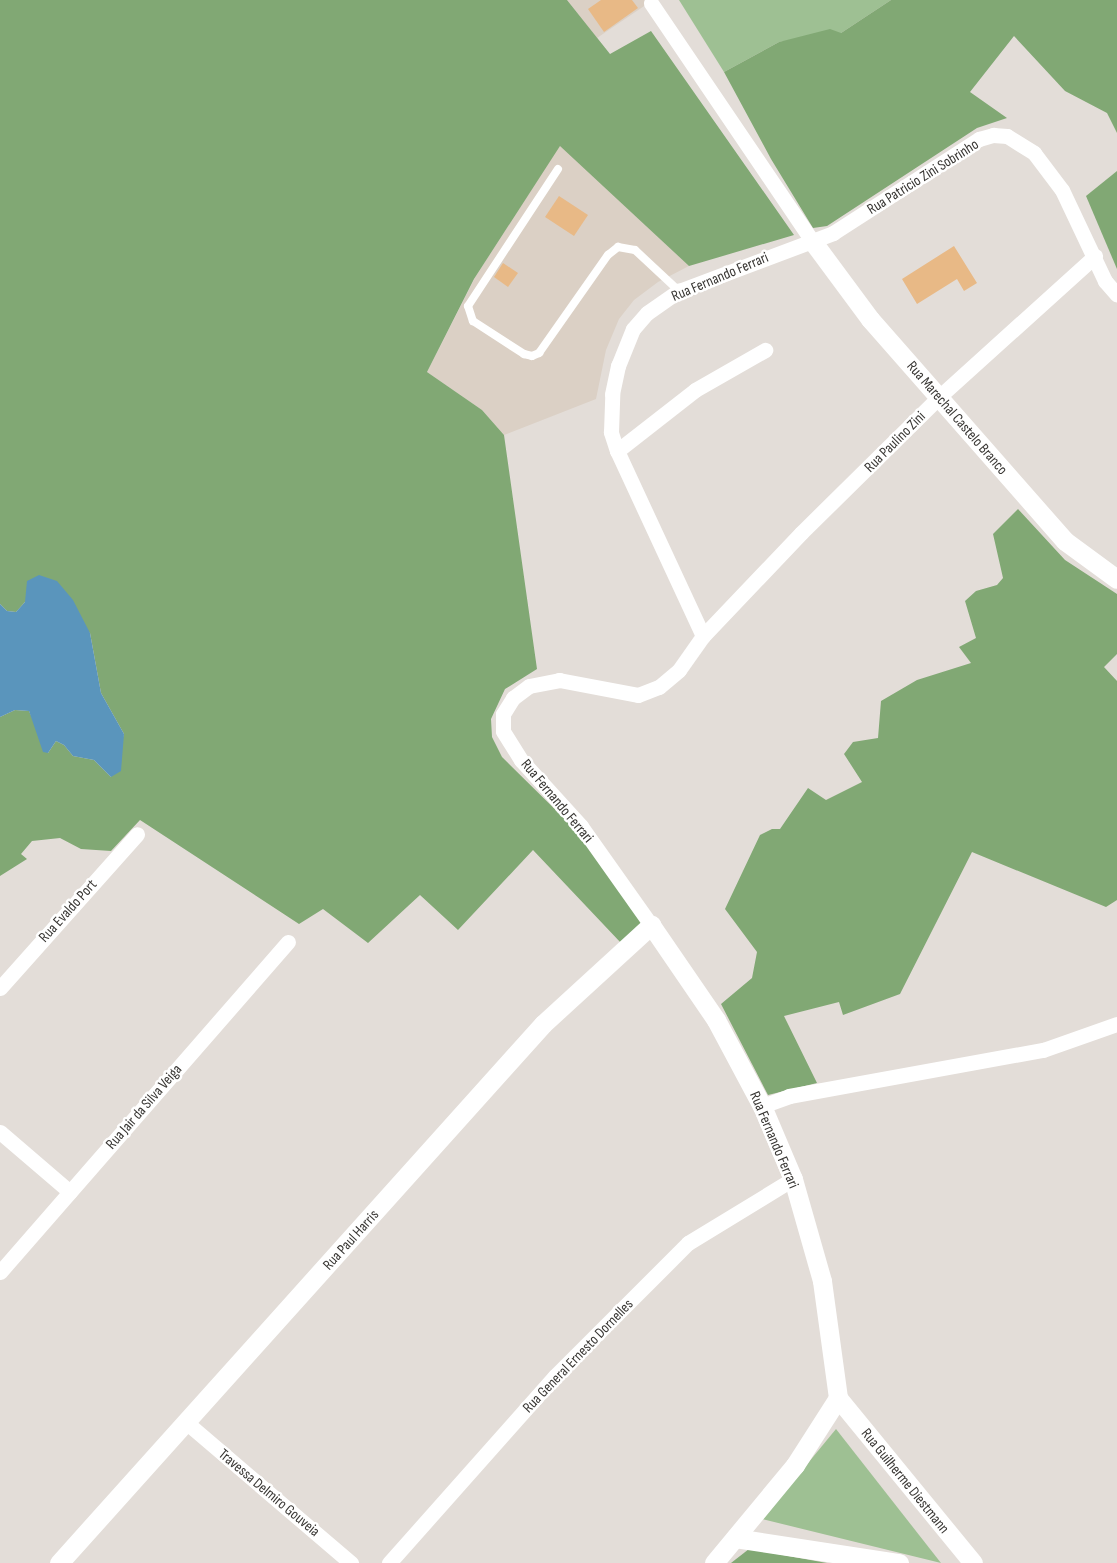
<!DOCTYPE html>
<style>
body{margin:0}
#map{position:relative;width:1117px;height:1563px;overflow:hidden;background:#e3ddd8;font-family:"Sofia Sans Condensed",sans-serif}
div>[style]{position:absolute}
[style*='--x']{left:calc(var(--x)*1px);top:calc(var(--y)*1px);width:calc(var(--w)*1px);rotate:calc(var(--a)*1deg)}
.built>*{inset:0;background:#dbd0c5}
.green>*{inset:0;background:#9ec093}
.forest>*{inset:0;background:#81a874}
.water>*{inset:0;background:#5a95bc}
.building>*{inset:0;background:#e8b986}
.service>*{height:8px;margin:-4px;padding:0 4px;transform-origin:4px;border-radius:4px;background:#fff}
.minor>*{height:15px;margin:-7.5px;padding:0 7.5px;transform-origin:7.5px;border-radius:7.5px;background:#fff}
.tertiary>*{height:19px;margin:-9.5px;padding:0 9.5px;transform-origin:9.5px;border-radius:9.5px;background:#fff}
span{translate:-50% -50%;white-space:nowrap;text-align:center;line-height:1.15;-webkit-text-stroke:5px #fff;paint-order:stroke}
.street-label{font-size:15px;color:#383633}
</style>
<div id="map">
<div class="built">
<i style="clip-path:polygon(567px 0,653px 0,597px 38px)"></i>
<i style="clip-path:polygon(560px 145px,689px 266px,658px 282px,634px 300px,619px 319px,606px 350px,596px 399px,504px 435px,482px 410px,427px 372px,476px 276px)"></i>
</div>
<div class="green">
<i style="clip-path:polygon(679px 0,891px 0,841px 33px,779px 42px,724px 72px)"></i>
<i style="clip-path:polygon(836px 1429px,941px 1563px,762px 1519px)"></i>
</div>
<div class="forest">
<i style="clip-path:polygon(0 0,567px 0,610px 54px,651px 31px,794px 235px,689px 266px,560px 146px,474px 279px,427px 372px,482px 410px,504px 435px,537px 669px,505px 689px,491px 719px,492px 737px,502px 757px,576px 830px,643px 923px,621px 943px,533px 850px,458px 930px,420px 895px,368px 943px,323px 909px,299px 924px,140px 820px,111px 851px,81px 849px,60px 838px,32px 841px,21px 854px,27px 859px,0 876px,0 717px,15px 710px,29px 711px,48px 753px,56px 741px,64px 745px,73px 756px,94px 760px,111px 777px,124px 734px,101px 693px,90px 633px,25px 602px,16px 612px,7px 611px,0 604px)"></i>
<i style="clip-path:polygon(891px 0,1117px 0,1117px 133px,1107px 113px,1065px 91px,1014px 36px,970px 92px,1007px 118px,977px 128px,827px 226px,813px 228px,771px 159px,724px 72px,779px 42px,830px 29px,841px 33px)"></i>
<i style="clip-path:polygon(1117px 171px,1117px 269px,1086px 196px)"></i>
<i style="clip-path:polygon(1018px 509px,1065px 560px,1117px 594px,1117px 654px,1104px 667px,1117px 681px,1117px 900px,1106px 907px,972px 852px,900px 994px,843px 1015px,839px 1002px,784px 1016px,817px 1083px,768px 1095px,721px 1004px,752px 978px,757px 952px,725px 909px,760px 835px,772px 829px,780px 829px,808px 788px,826px 800px,862px 782px,844px 754px,853px 742px,878px 738px,881px 701px,917px 680px,971px 663px,959px 647px,976px 638px,965px 601px,976px 591px,997px 585px,1003px 578px,993px 534px)"></i>
<i style="clip-path:polygon(749px 1549px,827px 1563px,731px 1563px)"></i>
</div>
<div class="water">
<i style="clip-path:polygon(39px 575px,57px 581px,73px 600px,90px 633px,101px 693px,124px 734px,121px 771px,111px 777px,94px 760px,73px 756px,64px 745px,56px 741px,48px 753px,43px 752px,29px 711px,15px 710px,0 717px,0 604px,7px 611px,16px 612px,25px 602px,27px 581px)"></i>
</div>
<div class="building">
<i style="clip-path:polygon(601px 0,632px 0,638px 8px,604px 32px,588px 9px)"></i>
<i style="clip-path:polygon(559px 196px,588px 215px,574px 236px,545px 217px)"></i>
<i style="clip-path:polygon(954px 246px,977px 283px,964px 291px,957px 279px,917px 304px,902px 279px)"></i>
<i style="clip-path:polygon(503px 263px,518px 273px,508px 287px,494px 277px)"></i>
</div>
<div class="service">
<i style="--x:558;--y:169;--w:164;--a:123.3"></i>
<i style="--x:468;--y:306;--w:16;--a:72"></i>
<i style="--x:473;--y:321;--w:61;--a:32.9"></i>
<i style="--x:524;--y:354;--w:8;--a:14"></i>
<i style="--x:532;--y:356;--w:8;--a:-23"></i>
<i style="--x:539;--y:353;--w:120;--a:-54.9"></i>
<i style="--x:608;--y:255;--w:13;--a:-39"></i>
<i style="--x:618;--y:247;--w:17;--a:10"></i>
<i style="--x:635;--y:250;--w:60;--a:43"></i>
</div>
<div class="minor">
<i style="--x:651;--y:3;--w:289;--a:55.9"></i>
<i style="--x:617;--y:451;--w:99;--a:-38"></i>
<i style="--x:695;--y:390;--w:81;--a:-29.7"></i>
<i style="--x:703;--y:636;--w:204;--a:-114.9"></i>
<i style="--x:617;--y:451;--w:20;--a:-108"></i>
<i style="--x:611;--y:432;--w:38;--a:-88"></i>
<i style="--x:612;--y:394;--w:29;--a:-78"></i>
<i style="--x:618;--y:366;--w:40;--a:-68"></i>
<i style="--x:633;--y:329;--w:21;--a:-49"></i>
<i style="--x:647;--y:313;--w:39;--a:-35"></i>
<i style="--x:679;--y:291;--w:165;--a:-20.6"></i>
<i style="--x:833;--y:233;--w:174;--a:-32.8"></i>
<i style="--x:979;--y:139;--w:15;--a:-16"></i>
<i style="--x:993;--y:135;--w:14;--a:4"></i>
<i style="--x:1007;--y:136;--w:32;--a:32"></i>
<i style="--x:1034;--y:153;--w:46;--a:52.9"></i>
<i style="--x:1062;--y:190;--w:101;--a:64.7"></i>
<i style="--x:1105;--y:281;--w:18;--a:49"></i>
<i style="--x:651;--y:925;--w:121;--a:-125.3"></i>
<i style="--x:581;--y:826;--w:89;--a:-132.3"></i>
<i style="--x:521;--y:760;--w:34;--a:-122"></i>
<i style="--x:503;--y:731;--w:17;--a:-90"></i>
<i style="--x:503;--y:714;--w:19;--a:-58"></i>
<i style="--x:513;--y:698;--w:20;--a:-37"></i>
<i style="--x:529;--y:686;--w:31;--a:-11"></i>
<i style="--x:559;--y:680;--w:80;--a:10.8"></i>
<i style="--x:638;--y:695;--w:22;--a:-21"></i>
<i style="--x:659;--y:687;--w:26;--a:-40"></i>
<i style="--x:679;--y:670;--w:42;--a:-54.8"></i>
<i style="--x:703;--y:636;--w:142;--a:-46.4"></i>
<i style="--x:801;--y:533;--w:195;--a:-44.6"></i>
<i style="--x:940;--y:396;--w:209;--a:-42.1"></i>
<i style="--x:0;--y:988;--w:206;--a:-48.3"></i>
<i style="--x:762;--y:1106;--w:29;--a:-20"></i>
<i style="--x:789;--y:1096;--w:258;--a:-10.3"></i>
<i style="--x:1043;--y:1050;--w:78;--a:-19.4"></i>
<i style="--x:0;--y:1132;--w:92;--a:40.6"></i>
<i style="--x:0;--y:1272;--w:438;--a:-48.9"></i>
<i style="--x:187;--y:1423;--w:216;--a:40.5"></i>
<i style="--x:389;--y:1563;--w:250;--a:-48.4"></i>
<i style="--x:555;--y:1376;--w:188;--a:-45"></i>
<i style="--x:688;--y:1243;--w:123;--a:-31.4"></i>
</div>
<div class="tertiary">
<i style="--x:813;--y:242;--w:96;--a:53.5"></i>
<i style="--x:870;--y:319;--w:295;--a:48.7"></i>
<i style="--x:1065;--y:541;--w:64;--a:36.2"></i>
<i style="--x:838;--y:1398;--w:213;--a:50.7"></i>
<i style="--x:735;--y:1538;--w:166;--a:8.7"></i>
<i style="--x:59;--y:1563;--w:724;--a:-48.08"></i>
<i style="--x:543;--y:1024;--w:147;--a:-42.5"></i>
<i style="--x:651;--y:925;--w:115;--a:55.6"></i>
<i style="--x:716;--y:1020;--w:98;--a:61.9"></i>
<i style="--x:762;--y:1106;--w:79;--a:67"></i>
<i style="--x:793;--y:1179;--w:106;--a:74.1"></i>
<i style="--x:822;--y:1281;--w:118;--a:82.2"></i>
<i style="--x:838;--y:1398;--w:80;--a:122.7"></i>
<i style="--x:795;--y:1465;--w:127;--a:129.6"></i>
</div>
<div class="street-label">
<span style="left:923px;top:177px;rotate:-32deg">Rua Patricio Zini Sobrinho</span>
<span style="left:720px;top:277px;rotate:-23deg">Rua Fernando Ferrari</span>
<span style="left:957px;top:418px;rotate:49deg">Rua Marechal Castelo Branco</span>
<span style="left:895px;top:442px;rotate:-45deg">Rua Paulino Zini</span>
<span style="left:557px;top:801px;rotate:50deg">Rua Fernando Ferrari</span>
<span style="left:68px;top:911px;rotate:-48deg">Rua Evaldo Port</span>
<span style="left:144px;top:1107px;rotate:-49deg">Rua Jair da Silva Veiga</span>
<span style="left:774px;top:1140px;rotate:67deg">Rua Fernando Ferrari</span>
<span style="left:351px;top:1240px;rotate:-48deg">Rua Paul Harris</span>
<span style="left:578px;top:1356px;rotate:-46deg">Rua General Ernesto Dornelles</span>
<span style="left:905px;top:1481px;rotate:51deg">Rua Guilherme Diestmann</span>
<span style="left:269px;top:1493px;rotate:40deg">Travessa Delmiro Gouveia</span>
</div>
</div>
